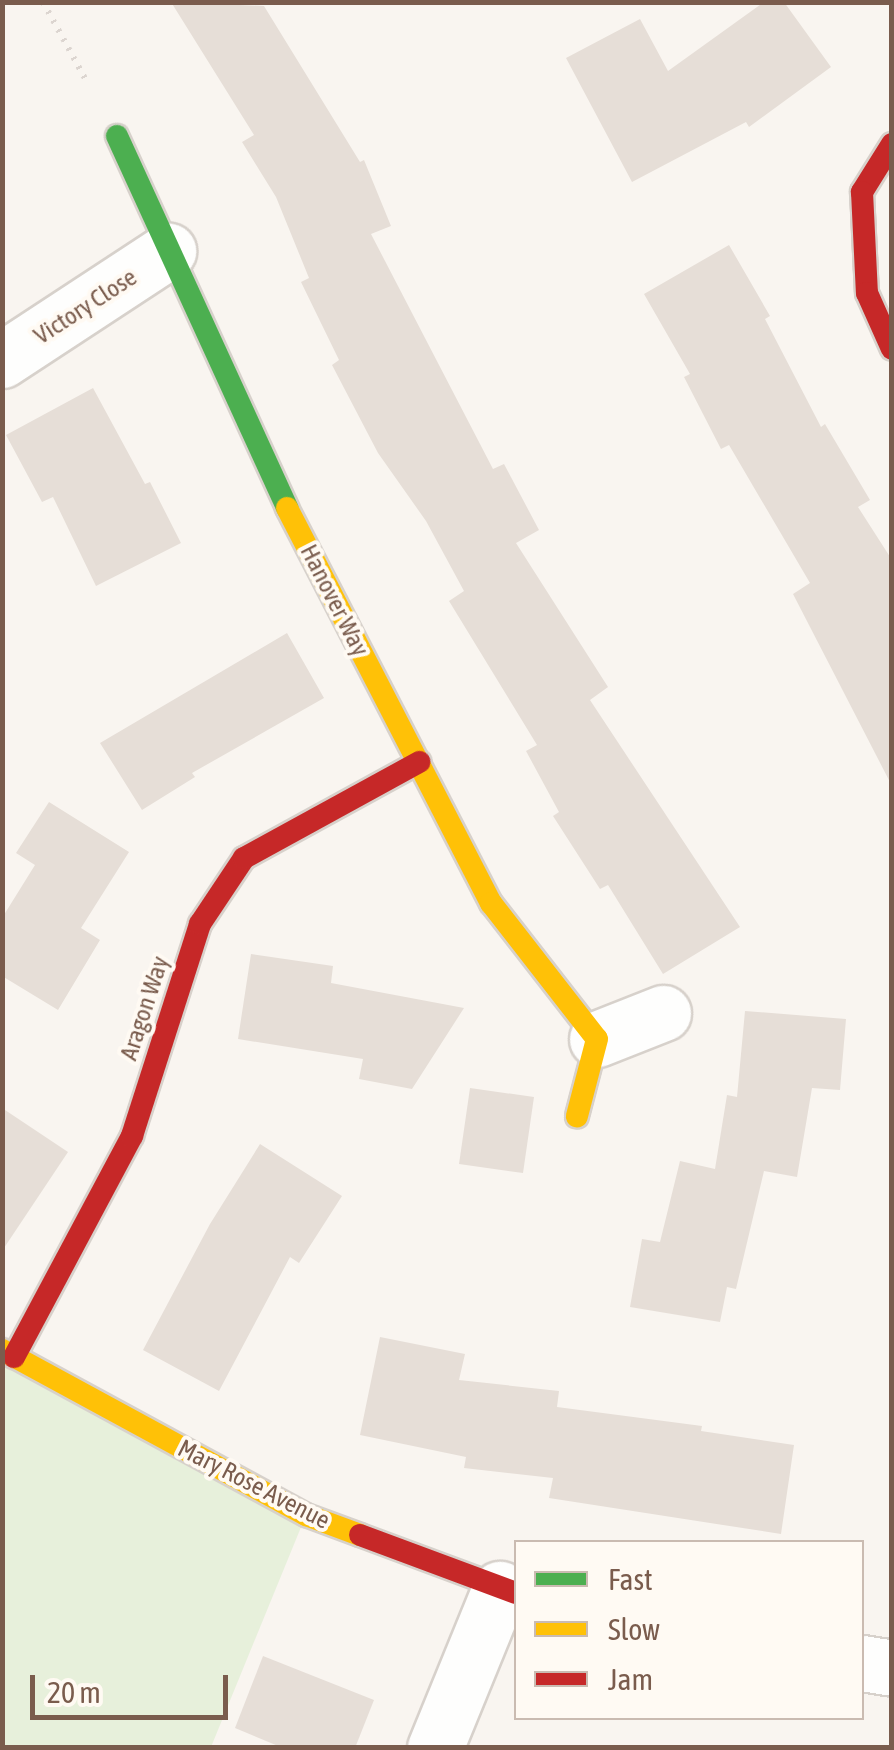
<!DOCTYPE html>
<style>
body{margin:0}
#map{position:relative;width:894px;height:1750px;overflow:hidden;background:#f9f5f0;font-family:"Asap Condensed",sans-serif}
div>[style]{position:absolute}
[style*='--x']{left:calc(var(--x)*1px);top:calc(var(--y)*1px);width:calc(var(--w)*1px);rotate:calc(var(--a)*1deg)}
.green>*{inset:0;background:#e7f0db}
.building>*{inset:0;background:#e6ded7}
.path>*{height:6px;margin-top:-3px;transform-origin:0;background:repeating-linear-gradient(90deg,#dcd5d0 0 2.5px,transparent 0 10.5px)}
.roads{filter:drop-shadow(2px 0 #d7d1cb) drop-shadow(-2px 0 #d7d1cb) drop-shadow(0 2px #d7d1cb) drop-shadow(0 -2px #d7d1cb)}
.street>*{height:55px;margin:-27.5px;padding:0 27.5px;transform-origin:27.5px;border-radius:27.5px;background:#fefefd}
.fast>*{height:22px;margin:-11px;padding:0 11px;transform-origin:11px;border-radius:11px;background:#4caf50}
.slow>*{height:22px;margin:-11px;padding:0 11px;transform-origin:11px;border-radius:11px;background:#ffc107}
.jam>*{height:22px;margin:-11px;padding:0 11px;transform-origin:11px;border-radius:11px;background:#c62828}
span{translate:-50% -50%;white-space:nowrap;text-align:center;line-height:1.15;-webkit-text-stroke:8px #fffaf3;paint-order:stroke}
.street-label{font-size:25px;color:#7a5c4d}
.frame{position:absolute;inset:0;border:5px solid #7a5c4d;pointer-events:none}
.legend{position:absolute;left:514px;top:1540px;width:350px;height:180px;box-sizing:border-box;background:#fffaf3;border:2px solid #cabbb1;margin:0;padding:12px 18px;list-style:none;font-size:30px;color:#7a5c4d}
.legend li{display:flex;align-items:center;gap:20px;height:50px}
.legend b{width:50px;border:2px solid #cabbb1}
.scale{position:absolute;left:30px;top:1675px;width:198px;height:45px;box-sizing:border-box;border:5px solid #7a5c4d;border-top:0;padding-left:12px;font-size:30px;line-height:35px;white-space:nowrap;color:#7a5c4d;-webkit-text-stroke:8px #fffaf3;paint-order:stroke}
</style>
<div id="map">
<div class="green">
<i style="clip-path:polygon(3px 1350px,306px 1515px,211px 1747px,3px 1748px)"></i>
</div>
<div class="building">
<i style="clip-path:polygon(171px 2px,264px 6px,360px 162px,364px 160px,391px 226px,371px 234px,493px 469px,504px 464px,539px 530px,516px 543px,608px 687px,590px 700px,740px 927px,663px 974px,608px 885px,600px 889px,553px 816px,559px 812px,526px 751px,537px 745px,449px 601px,464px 591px,426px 521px,378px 453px,332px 365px,339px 360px,301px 282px,309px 278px,276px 197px,242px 142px,254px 135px)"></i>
<i style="clip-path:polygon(764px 2px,784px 2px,831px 67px,749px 127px,746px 122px,632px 182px,566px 58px,640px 19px,668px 71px)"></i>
<i style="clip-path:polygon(729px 245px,770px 316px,765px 319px,821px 427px,825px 424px,870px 500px,858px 507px,892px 560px,892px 786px,793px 594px,810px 583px,729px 445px,721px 449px,684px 377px,690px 374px,644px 294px)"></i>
<i style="clip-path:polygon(93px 388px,145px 484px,150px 482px,181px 543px,96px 586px,53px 497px,42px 502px,6px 435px)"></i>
<i style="clip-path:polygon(287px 633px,324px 698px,192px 773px,195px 777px,142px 810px,100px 743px)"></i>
<i style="clip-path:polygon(49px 802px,129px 852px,81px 928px,100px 940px,58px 1010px,2px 976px,2px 918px,35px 865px,16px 853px)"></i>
<i style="clip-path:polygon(251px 954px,333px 966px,331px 983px,464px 1008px,412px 1089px,359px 1079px,363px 1059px,238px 1039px)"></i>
<i style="clip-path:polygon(745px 1011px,846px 1019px,840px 1090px,812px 1088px,797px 1177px,764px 1171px,736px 1289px,727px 1287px,720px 1322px,630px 1307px,642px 1239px,660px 1242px,680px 1161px,715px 1169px,727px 1095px,737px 1097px)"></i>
<i style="clip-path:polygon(470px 1088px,534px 1097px,523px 1173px,459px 1164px)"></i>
<i style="clip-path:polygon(2px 1108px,68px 1152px,2px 1251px)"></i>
<i style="clip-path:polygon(260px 1144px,342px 1196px,299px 1263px,290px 1257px,219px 1391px,143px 1350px,210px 1224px)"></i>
<i style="clip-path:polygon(380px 1337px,465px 1354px,459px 1380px,559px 1391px,557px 1407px,702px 1426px,701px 1431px,794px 1445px,781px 1534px,549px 1498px,553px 1478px,464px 1468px,466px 1457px,360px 1435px)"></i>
<i style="clip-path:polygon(263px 1656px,374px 1700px,355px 1748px,283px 1748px,235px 1728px)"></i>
</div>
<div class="path">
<i style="--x:43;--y:2;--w:91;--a:61.2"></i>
</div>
<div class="roads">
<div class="street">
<i style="--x:2;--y:360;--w:199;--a:-33.3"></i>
<i style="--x:597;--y:1039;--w:71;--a:-21.5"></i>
<i style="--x:862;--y:1663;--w:30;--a:9"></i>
<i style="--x:435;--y:1748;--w:172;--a:-67.8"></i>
</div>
<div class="fast">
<i style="--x:117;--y:136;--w:409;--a:65.4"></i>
</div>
<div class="slow">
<i style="--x:287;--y:508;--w:445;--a:62.7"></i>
<i style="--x:491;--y:903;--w:172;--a:52.1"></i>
<i style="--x:597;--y:1039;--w:80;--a:104.6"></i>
<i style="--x:2;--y:1350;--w:346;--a:28.5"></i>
<i style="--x:306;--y:1515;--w:58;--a:20.3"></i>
</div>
<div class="jam">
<i style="--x:892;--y:144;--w:57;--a:122"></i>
<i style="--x:862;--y:192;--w:101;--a:87.2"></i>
<i style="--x:867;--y:293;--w:61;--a:65.9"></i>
<i style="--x:14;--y:1357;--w:251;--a:-61.9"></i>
<i style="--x:132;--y:1136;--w:223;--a:-72.2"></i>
<i style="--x:200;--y:924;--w:79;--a:-56.3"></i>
<i style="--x:244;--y:858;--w:200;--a:-28.7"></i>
<i style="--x:360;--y:1535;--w:166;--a:20.4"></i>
</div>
</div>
<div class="street-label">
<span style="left:85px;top:306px;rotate:-33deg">Victory Close</span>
<span style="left:335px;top:600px;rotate:63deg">Hanover Way</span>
<span style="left:144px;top:1008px;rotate:-72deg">Aragon Way</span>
<span style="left:254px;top:1484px;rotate:27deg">Mary Rose Avenue</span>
</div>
<div class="frame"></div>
<ul class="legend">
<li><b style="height:12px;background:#4caf50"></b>Fast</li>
<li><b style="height:12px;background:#ffc107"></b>Slow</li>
<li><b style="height:12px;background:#c62828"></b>Jam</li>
</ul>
<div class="scale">20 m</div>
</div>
